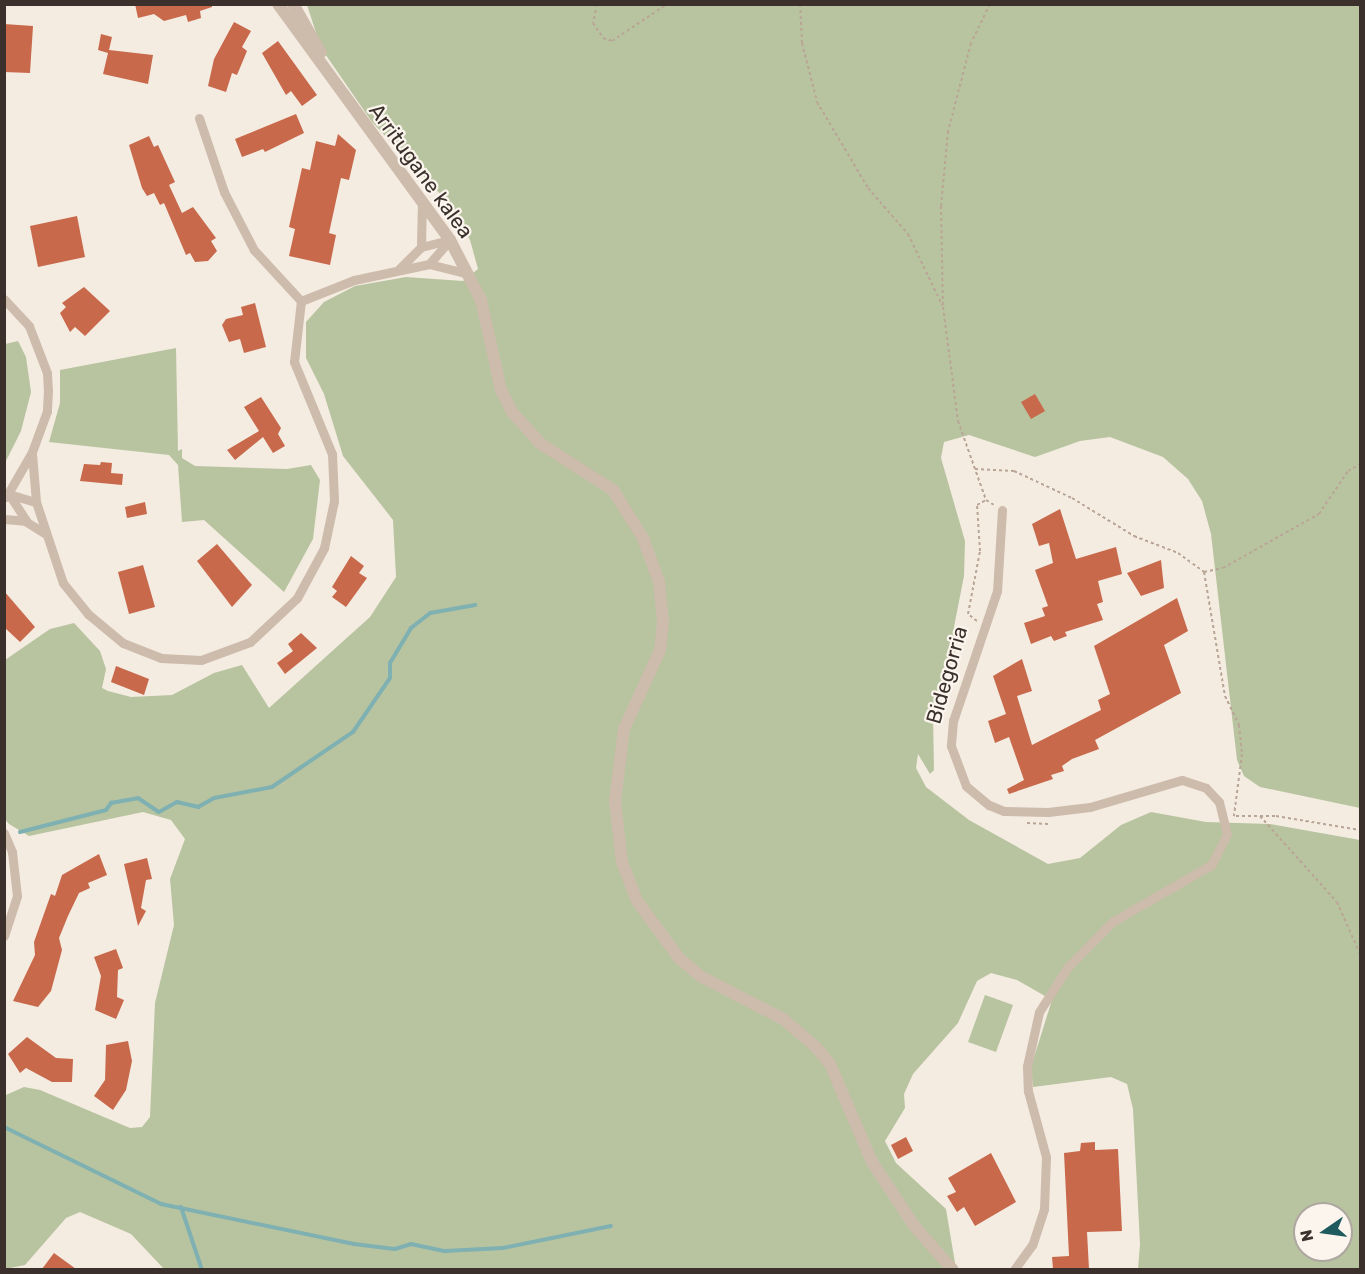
<!DOCTYPE html>
<style>
body{margin:0}
#map{position:relative;width:1365px;height:1274px;overflow:hidden;background:#f4ebe1;font-family:Rubik,sans-serif}
div>[style]{position:absolute}
[style*='--x']{left:calc(var(--x)*1px);top:calc(var(--y)*1px);width:calc(var(--w)*1px);rotate:calc(var(--a)*1deg)}
.green>*{inset:0;background:#b8c4a0}
.stream>*{height:4px;margin:-2px;padding:0 2px;transform-origin:2px;border-radius:2px;background:#7fb0b2}
.building>*{inset:0;background:#c8694b}
.path>*{height:2px;margin-top:-1px;transform-origin:0;background:repeating-linear-gradient(90deg,#b9a596 0 3px,transparent 0 6px)}
.minor>*{height:9px;margin:-4.5px;padding:0 4.5px;transform-origin:4.5px;border-radius:4.5px;background:#cdbbac}
.tertiary>*{height:12px;margin:-6px;padding:0 6px;transform-origin:6px;border-radius:6px;background:#cdbbac}
span{translate:-50% -50%;white-space:nowrap;text-align:center;line-height:1.15;-webkit-text-stroke:4.5px #fbf5ee;paint-order:stroke}
.street-label{font-size:21px;color:#3b302b}
.frame{position:absolute;inset:0;border:6px solid #3b302b;pointer-events:none}
.north{position:absolute;left:1293px;top:1202px;width:60px;height:60px;box-sizing:border-box;background:#fbf5ee;border:2px solid #aea6a0;border-radius:50%;rotate:257deg;font-size:16px;font-weight:700;line-height:24px;text-align:center;color:#3b302b}
.north::after{content:'';display:block;margin:auto;width:21px;height:27px;background:#1f5a5e;clip-path:polygon(50% 0,100% 100%,50% 72%,0 100%)}
</style>
<div id="map">
<div class="green">
<i style="clip-path:polygon(evenodd,307px 5px,1360px 5px,1360px 808px,1260px 787px,1244px 776px,1237px 760px,1211px 534px,1202px 501px,1188px 479px,1163px 457px,1110px 437px,1080px 441px,1035px 457px,969px 435px,944px 442px,941px 458px,965px 541px,964px 576px,954px 627px,956px 648px,933px 715px,934px 770px,930px 774px,918px 754px,916px 768px,926px 787px,969px 820px,1048px 864px,1080px 858px,1121px 825px,1151px 812px,1206px 822px,1270px 824px,1360px 840px,1360px 1269px,1138px 1269px,1140px 1244px,1133px 1109px,1127px 1084px,1111px 1077px,1033px 1087px,1031px 1067px,1052px 1000px,1017px 980px,991px 973px,977px 981px,958px 1023px,913px 1074px,904px 1094px,905px 1108px,885px 1141px,896px 1163px,946px 1209px,956px 1269px,164px 1269px,131px 1234px,80px 1212px,66px 1218px,25px 1265px,5px 1269px,6px 1095px,24px 1087px,40px 1090px,130px 1128px,142px 1127px,150px 1117px,155px 1003px,174px 925px,170px 879px,185px 839px,171px 820px,143px 812px,29px 836px,9px 824px,4px 818px,5px 660px,50px 629px,74px 623px,100px 651px,106px 669px,102px 688px,108px 691px,131px 697px,172px 695px,214px 673px,242px 665px,269px 708px,370px 617px,396px 577px,393px 520px,343px 456px,324px 394px,306px 358px,306px 322px,324px 302px,355px 286px,406px 277px,463px 281px,478px 269px,470px 240px,447px 201px,372px 122px,321px 48px,307px 5px,1305px 1214px,1341px 1214px,1341px 1250px,1305px 1250px,1305px 1214px)"></i>
<i style="clip-path:polygon(18px 341px,26px 357px,31px 392px,21px 431px,5px 463px,5px 344px)"></i>
<i style="clip-path:polygon(176px 348px,178px 451px,182px 449px,182px 458px,195px 466px,287px 469px,311px 465px,320px 480px,313px 539px,284px 592px,204px 520px,182px 522px,178px 465px,169px 455px,49px 442px,60px 403px,60px 370px)"></i>
<i style="clip-path:polygon(985px 995px,1013px 1005px,996px 1052px,968px 1042px)"></i>
</div>
<div class="stream">
<i style="--x:20;--y:832;--w:89;--a:-14.3"></i>
<i style="--x:106;--y:810;--w:9;--a:-54"></i>
<i style="--x:111;--y:803;--w:27;--a:-10"></i>
<i style="--x:138;--y:798;--w:25;--a:34"></i>
<i style="--x:159;--y:812;--w:21;--a:-29"></i>
<i style="--x:177;--y:802;--w:22;--a:13"></i>
<i style="--x:198;--y:807;--w:18;--a:-29"></i>
<i style="--x:214;--y:798;--w:59;--a:-10.7"></i>
<i style="--x:272;--y:787;--w:98;--a:-34.2"></i>
<i style="--x:353;--y:732;--w:65;--a:-55.6"></i>
<i style="--x:390;--y:678;--w:15;--a:-90"></i>
<i style="--x:390;--y:663;--w:41;--a:-59"></i>
<i style="--x:411;--y:628;--w:24;--a:-38"></i>
<i style="--x:430;--y:613;--w:46;--a:-10.1"></i>
<i style="--x:4;--y:1127;--w:175;--a:26.1"></i>
<i style="--x:161;--y:1204;--w:197;--a:11.7"></i>
<i style="--x:354;--y:1244;--w:41;--a:7"></i>
<i style="--x:395;--y:1249;--w:17;--a:-17"></i>
<i style="--x:411;--y:1244;--w:35;--a:12"></i>
<i style="--x:445;--y:1251;--w:58;--a:-3"></i>
<i style="--x:503;--y:1248;--w:110;--a:-11.5"></i>
<i style="--x:181;--y:1207;--w:66;--a:71.6"></i>
</div>
<div class="building">
<i style="clip-path:polygon(135px 4px,212px 4px,212px 7px,200px 11px,201px 18px,188px 22px,186px 15px,164px 21px,154px 14px,138px 18px)"></i>
<i style="clip-path:polygon(234px 22px,251px 31px,242px 47px,247px 51px,237px 75px,232px 73px,226px 92px,208px 86px,214px 59px)"></i>
<i style="clip-path:polygon(4px 24px,33px 26px,30px 73px,4px 72px)"></i>
<i style="clip-path:polygon(101px 34px,112px 37px,109px 50px,153px 55px,148px 84px,103px 74px,108px 53px,98px 50px)"></i>
<i style="clip-path:polygon(278px 41px,317px 95px,302px 106px,291px 91px,286px 95px,262px 53px)"></i>
<i style="clip-path:polygon(296px 114px,304px 133px,265px 152px,263px 149px,242px 157px,235px 139px)"></i>
<i style="clip-path:polygon(338px 134px,356px 150px,349px 180px,341px 178px,329px 233px,336px 235px,330px 265px,289px 256px,295px 229px,289px 227px,302px 168px,310px 170px,316px 141px,335px 146px)"></i>
<i style="clip-path:polygon(149px 136px,154px 147px,158px 145px,175px 182px,169px 185px,182px 213px,193px 207px,216px 238px,211px 241px,217px 251px,208px 261px,195px 262px,190px 253px,186px 255px,164px 203px,160px 205px,154px 193px,147px 196px,142px 188px,129px 145px)"></i>
<i style="clip-path:polygon(77px 216px,85px 257px,38px 267px,30px 226px)"></i>
<i style="clip-path:polygon(84px 287px,110px 311px,85px 336px,75px 327px,70px 332px,60px 313px,66px 307px,62px 303px)"></i>
<i style="clip-path:polygon(255px 303px,266px 347px,244px 353px,240px 339px,229px 342px,222px 325px,226px 319px,243px 315px,241px 307px)"></i>
<i style="clip-path:polygon(1035px 394px,1045px 411px,1031px 419px,1021px 402px)"></i>
<i style="clip-path:polygon(261px 397px,281px 428px,278px 434px,285px 446px,273px 453px,263px 437px,235px 460px,227px 450px,259px 431px,244px 407px)"></i>
<i style="clip-path:polygon(101px 462px,112px 463px,111px 473px,123px 474px,122px 485px,80px 481px,84px 464px,100px 465px)"></i>
<i style="clip-path:polygon(145px 502px,147px 514px,127px 518px,125px 507px)"></i>
<i style="clip-path:polygon(1060px 509px,1076px 559px,1116px 547px,1122px 574px,1098px 581px,1103px 602px,1097px 604px,1103px 620px,1065px 632px,1067px 636px,1054px 641px,1051px 636px,1031px 644px,1024px 623px,1045px 616px,1042px 608px,1048px 606px,1035px 570px,1053px 563px,1049px 543px,1039px 546px,1032px 524px)"></i>
<i style="clip-path:polygon(217px 544px,252px 585px,232px 607px,197px 561px)"></i>
<i style="clip-path:polygon(351px 556px,364px 566px,359px 573px,367px 578px,346px 607px,332px 597px,337px 591px,332px 587px)"></i>
<i style="clip-path:polygon(1161px 560px,1164px 588px,1141px 596px,1127px 573px)"></i>
<i style="clip-path:polygon(143px 565px,155px 607px,129px 614px,118px 572px)"></i>
<i style="clip-path:polygon(4px 591px,35px 627px,20px 642px,4px 627px)"></i>
<i style="clip-path:polygon(1177px 598px,1188px 631px,1164px 645px,1181px 693px,1095px 740px,1099px 749px,1072px 759px,1062px 766px,1064px 771px,1051px 775px,1053px 779px,1009px 794px,1007px 789px,1024px 780px,1009px 737px,995px 743px,988px 721px,1006px 714px,993px 676px,1022px 659px,1032px 691px,1017px 696px,1032px 745px,1101px 710px,1098px 700px,1110px 694px,1094px 646px)"></i>
<i style="clip-path:polygon(301px 633px,317px 648px,285px 674px,277px 663px,293px 651px,288px 644px)"></i>
<i style="clip-path:polygon(116px 666px,149px 679px,144px 695px,111px 682px)"></i>
<i style="clip-path:polygon(99px 854px,107px 875px,88px 883px,90px 888px,79px 893px,68px 916px,59px 938px,62px 950px,51px 991px,38px 1007px,13px 1001px,35px 955px,34px 942px,51px 894px,55px 896px,62px 875px)"></i>
<i style="clip-path:polygon(147px 858px,152px 879px,146px 880px,141px 908px,146px 911px,138px 926px,124px 864px)"></i>
<i style="clip-path:polygon(116px 949px,123px 968px,118px 970px,117px 997px,124px 1000px,116px 1019px,95px 1010px,101px 976px,94px 957px)"></i>
<i style="clip-path:polygon(27px 1037px,56px 1058px,73px 1059px,72px 1082px,52px 1082px,26px 1068px,20px 1073px,8px 1054px)"></i>
<i style="clip-path:polygon(128px 1041px,132px 1061px,126px 1090px,113px 1110px,94px 1096px,105px 1080px,106px 1045px)"></i>
<i style="clip-path:polygon(906px 1137px,913px 1151px,898px 1159px,891px 1145px)"></i>
<i style="clip-path:polygon(1095px 1142px,1095px 1150px,1118px 1149px,1122px 1231px,1087px 1232px,1089px 1269px,1053px 1269px,1052px 1257px,1069px 1256px,1064px 1153px,1080px 1151px,1081px 1143px)"></i>
<i style="clip-path:polygon(991px 1153px,1016px 1202px,975px 1226px,964px 1207px,957px 1212px,947px 1196px,956px 1192px,948px 1178px)"></i>
<i style="clip-path:polygon(54px 1253px,76px 1269px,42px 1269px)"></i>
</div>
<div class="path">
<i style="--x:597;--y:4;--w:19;--a:102"></i>
<i style="--x:593;--y:23;--w:18;--a:56"></i>
<i style="--x:603;--y:38;--w:9;--a:18"></i>
<i style="--x:612;--y:41;--w:66;--a:-33.9"></i>
<i style="--x:800;--y:4;--w:39;--a:87"></i>
<i style="--x:802;--y:43;--w:61;--a:75.7"></i>
<i style="--x:817;--y:102;--w:100;--a:59.3"></i>
<i style="--x:868;--y:188;--w:61;--a:49"></i>
<i style="--x:908;--y:234;--w:79;--a:64.4"></i>
<i style="--x:990;--y:4;--w:43;--a:116"></i>
<i style="--x:971;--y:43;--w:91;--a:104.6"></i>
<i style="--x:948;--y:131;--w:75;--a:95.3"></i>
<i style="--x:941;--y:206;--w:101;--a:88.9"></i>
<i style="--x:943;--y:307;--w:115;--a:82.5"></i>
<i style="--x:958;--y:421;--w:84;--a:70.5"></i>
<i style="--x:986;--y:500;--w:9;--a:32"></i>
<i style="--x:975;--y:469;--w:39;--a:3"></i>
<i style="--x:1014;--y:471;--w:64;--a:25"></i>
<i style="--x:1072;--y:498;--w:73;--a:31.5"></i>
<i style="--x:1134;--y:536;--w:47;--a:21.1"></i>
<i style="--x:1178;--y:553;--w:32;--a:36"></i>
<i style="--x:1204;--y:572;--w:126;--a:80.4"></i>
<i style="--x:1225;--y:696;--w:32;--a:64"></i>
<i style="--x:1239;--y:725;--w:29;--a:84"></i>
<i style="--x:1242;--y:754;--w:63;--a:97.4"></i>
<i style="--x:1204;--y:572;--w:19;--a:-12"></i>
<i style="--x:1223;--y:568;--w:110;--a:-29.4"></i>
<i style="--x:1319;--y:514;--w:52;--a:-56"></i>
<i style="--x:1348;--y:471;--w:14;--a:-30"></i>
<i style="--x:977;--y:621;--w:11;--a:-142"></i>
<i style="--x:968;--y:614;--w:64;--a:-79.2"></i>
<i style="--x:980;--y:551;--w:46;--a:-93.7"></i>
<i style="--x:977;--y:505;--w:10;--a:-29"></i>
<i style="--x:1236;--y:816;--w:40;--a:0"></i>
<i style="--x:1276;--y:816;--w:85;--a:9.5"></i>
<i style="--x:1260;--y:816;--w:115;--a:48.2"></i>
<i style="--x:1337;--y:902;--w:57;--a:66.1"></i>
<i style="--x:1027;--y:823;--w:21;--a:3"></i>
</div>
<div class="minor">
<i style="--x:199;--y:118;--w:78;--a:71.3"></i>
<i style="--x:224;--y:192;--w:65;--a:62.7"></i>
<i style="--x:254;--y:250;--w:69;--a:47.3"></i>
<i style="--x:421;--y:247;--w:46;--a:-88.8"></i>
<i style="--x:429;--y:264;--w:32;--a:-49"></i>
<i style="--x:399;--y:269;--w:31;--a:-45"></i>
<i style="--x:421;--y:247;--w:30;--a:-14"></i>
<i style="--x:4;--y:299;--w:37;--a:47"></i>
<i style="--x:29;--y:326;--w:50;--a:69"></i>
<i style="--x:47;--y:373;--w:17;--a:87"></i>
<i style="--x:48;--y:390;--w:21;--a:93"></i>
<i style="--x:47;--y:411;--w:44;--a:110.1"></i>
<i style="--x:32;--y:452;--w:52;--a:120"></i>
<i style="--x:32;--y:454;--w:48;--a:85.2"></i>
<i style="--x:1002;--y:510;--w:81;--a:93.5"></i>
<i style="--x:997;--y:591;--w:137;--a:108.7"></i>
<i style="--x:953;--y:721;--w:25;--a:95"></i>
<i style="--x:951;--y:746;--w:43;--a:69.4"></i>
<i style="--x:966;--y:786;--w:30;--a:40"></i>
<i style="--x:989;--y:805;--w:16;--a:22"></i>
<i style="--x:1004;--y:811;--w:44;--a:1.3"></i>
<i style="--x:1048;--y:812;--w:42;--a:-6.8"></i>
<i style="--x:1090;--y:807;--w:96;--a:-16.4"></i>
<i style="--x:1182;--y:780;--w:25;--a:18"></i>
<i style="--x:1206;--y:788;--w:19;--a:47"></i>
<i style="--x:1219;--y:802;--w:33;--a:76"></i>
<i style="--x:1227;--y:834;--w:35;--a:117"></i>
<i style="--x:1211;--y:865;--w:114;--a:150.1"></i>
<i style="--x:1112;--y:922;--w:64;--a:134.4"></i>
<i style="--x:1067;--y:968;--w:52;--a:122.5"></i>
<i style="--x:1039;--y:1012;--w:55;--a:102.5"></i>
<i style="--x:1027;--y:1066;--w:25;--a:88"></i>
<i style="--x:1028;--y:1091;--w:68;--a:74.7"></i>
<i style="--x:1046;--y:1157;--w:52;--a:92.2"></i>
<i style="--x:1044;--y:1209;--w:38;--a:108"></i>
<i style="--x:1032;--y:1245;--w:31;--a:126"></i>
<i style="--x:4;--y:519;--w:21;--a:5"></i>
<i style="--x:25;--y:521;--w:22;--a:32"></i>
<i style="--x:27;--y:522;--w:33;--a:-123"></i>
<i style="--x:9;--y:494;--w:28;--a:17"></i>
<i style="--x:36;--y:502;--w:85;--a:71.6"></i>
<i style="--x:63;--y:583;--w:40;--a:51"></i>
<i style="--x:88;--y:614;--w:45;--a:39.6"></i>
<i style="--x:123;--y:643;--w:41;--a:21.5"></i>
<i style="--x:161;--y:658;--w:40;--a:2.9"></i>
<i style="--x:201;--y:660;--w:52;--a:-20.2"></i>
<i style="--x:250;--y:642;--w:64;--a:-43.1"></i>
<i style="--x:297;--y:598;--w:57;--a:-61.6"></i>
<i style="--x:324;--y:548;--w:48;--a:-78"></i>
<i style="--x:334;--y:501;--w:47;--a:-92.4"></i>
<i style="--x:332;--y:454;--w:100;--a:-112.4"></i>
<i style="--x:294;--y:362;--w:61;--a:-83.5"></i>
<i style="--x:301;--y:301;--w:57;--a:-21.6"></i>
<i style="--x:354;--y:280;--w:77;--a:-12"></i>
<i style="--x:429;--y:264;--w:41;--a:14"></i>
<i style="--x:4;--y:833;--w:21;--a:67"></i>
<i style="--x:12;--y:852;--w:44;--a:83.5"></i>
<i style="--x:17;--y:896;--w:42;--a:108"></i>
</div>
<div class="tertiary">
<i style="--x:278;--y:4;--w:292;--a:53.9"></i>
<i style="--x:450;--y:240;--w:68;--a:62.7"></i>
<i style="--x:481;--y:300;--w:92;--a:77.5"></i>
<i style="--x:501;--y:390;--w:25;--a:63"></i>
<i style="--x:512;--y:412;--w:43;--a:47.8"></i>
<i style="--x:541;--y:444;--w:85;--a:32.6"></i>
<i style="--x:613;--y:490;--w:57;--a:58"></i>
<i style="--x:643;--y:538;--w:47;--a:70"></i>
<i style="--x:659;--y:582;--w:40;--a:84.3"></i>
<i style="--x:663;--y:622;--w:28;--a:96"></i>
<i style="--x:660;--y:650;--w:87;--a:114.5"></i>
<i style="--x:624;--y:729;--w:73;--a:97.1"></i>
<i style="--x:615;--y:801;--w:61;--a:83.5"></i>
<i style="--x:622;--y:862;--w:42;--a:69"></i>
<i style="--x:637;--y:901;--w:71;--a:53.6"></i>
<i style="--x:679;--y:958;--w:30;--a:40"></i>
<i style="--x:702;--y:977;--w:91;--a:27.4"></i>
<i style="--x:783;--y:1019;--w:43;--a:40.3"></i>
<i style="--x:816;--y:1047;--w:22;--a:51"></i>
<i style="--x:830;--y:1064;--w:107;--a:66.8"></i>
<i style="--x:872;--y:1162;--w:78;--a:56.5"></i>
<i style="--x:915;--y:1227;--w:57;--a:48.5"></i>
<i style="--x:293;--y:4;--w:56;--a:60.3"></i>
</div>
<div class="street-label">
<span style="left:421px;top:171px;rotate:54deg">Arritugane kalea</span>
<span style="left:947px;top:675px;rotate:-74deg">Bidegorria</span>
</div>
<div class="frame"></div>
<div class="north">N</div>
</div>
